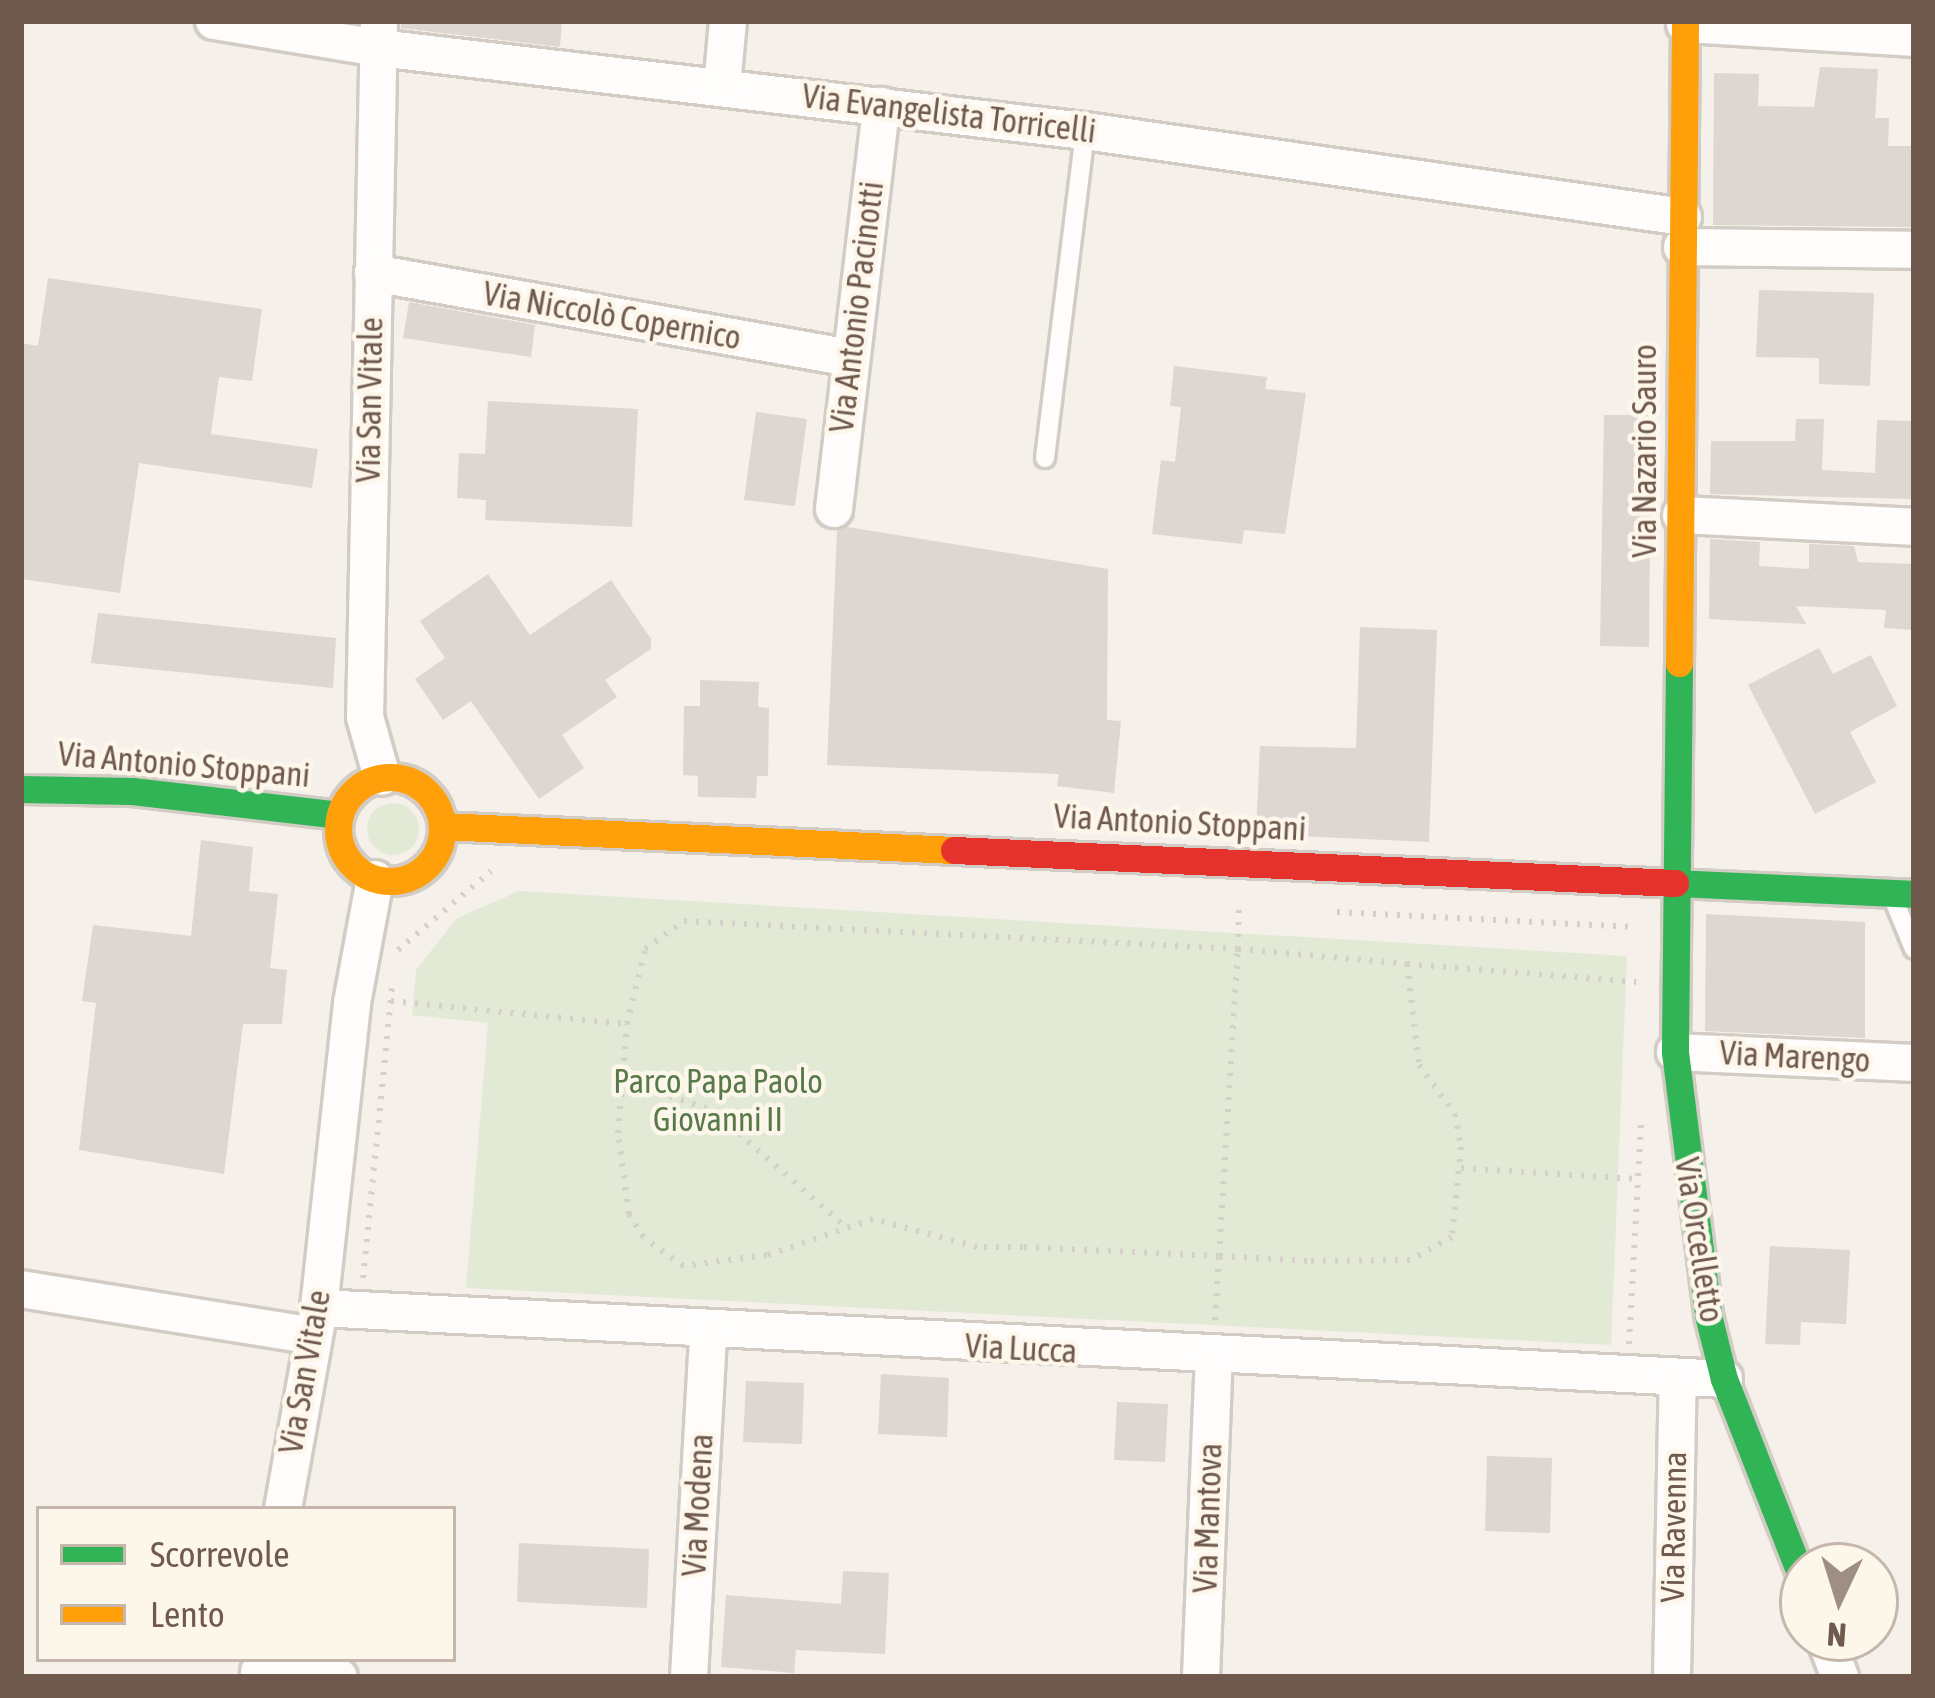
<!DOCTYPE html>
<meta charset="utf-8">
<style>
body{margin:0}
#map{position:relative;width:1935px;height:1698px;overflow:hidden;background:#f5f0ea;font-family:"Asap Condensed",sans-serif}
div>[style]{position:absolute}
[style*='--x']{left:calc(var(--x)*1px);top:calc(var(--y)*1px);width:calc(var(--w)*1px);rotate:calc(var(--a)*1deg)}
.green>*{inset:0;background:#e2ead6}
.round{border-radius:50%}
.building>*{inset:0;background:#ded6d0}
.path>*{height:6px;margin-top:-3px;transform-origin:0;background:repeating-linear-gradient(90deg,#d6d0cb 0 3px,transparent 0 12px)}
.roads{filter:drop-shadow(3px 0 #d2ccc5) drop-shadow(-3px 0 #d2ccc5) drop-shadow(0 3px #d2ccc5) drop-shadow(0 -3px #d2ccc5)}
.lane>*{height:18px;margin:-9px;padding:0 9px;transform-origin:9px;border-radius:9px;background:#fefdfc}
.street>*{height:36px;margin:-18px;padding:0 18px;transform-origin:18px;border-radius:18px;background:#fefdfc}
.fast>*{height:27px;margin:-13.5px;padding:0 13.5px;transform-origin:13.5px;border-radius:13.5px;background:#30b455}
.slow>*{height:27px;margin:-13.5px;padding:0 13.5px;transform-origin:13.5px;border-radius:13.5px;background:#ff9f0a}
.slow>.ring{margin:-13.5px;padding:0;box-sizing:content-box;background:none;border:27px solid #ff9f0a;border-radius:50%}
.jam>*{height:27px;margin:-13.5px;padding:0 13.5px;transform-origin:13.5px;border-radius:13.5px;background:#e5322d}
span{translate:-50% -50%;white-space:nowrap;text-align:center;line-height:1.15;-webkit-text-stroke:9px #fdf6eb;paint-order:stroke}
.street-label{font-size:33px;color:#70594d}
.park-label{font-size:33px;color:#587a4a}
.frame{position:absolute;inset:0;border:24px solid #70594d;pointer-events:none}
.legend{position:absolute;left:36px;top:1506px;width:420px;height:156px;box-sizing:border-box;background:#fdf6eb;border:3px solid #c5b7ac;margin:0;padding:15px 21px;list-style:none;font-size:36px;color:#70594d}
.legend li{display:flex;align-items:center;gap:24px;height:60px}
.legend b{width:60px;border:3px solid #c5b7ac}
.north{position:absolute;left:1779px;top:1542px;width:120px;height:120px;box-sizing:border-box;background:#fdf6eb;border:3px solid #c5b7ac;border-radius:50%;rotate:184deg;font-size:33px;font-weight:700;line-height:48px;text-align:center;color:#70594d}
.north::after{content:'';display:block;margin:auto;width:42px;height:54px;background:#9f8e84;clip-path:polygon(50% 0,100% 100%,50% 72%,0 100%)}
</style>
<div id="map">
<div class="green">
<i class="round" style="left:367px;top:803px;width:52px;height:52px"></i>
<i style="clip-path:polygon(519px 891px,1627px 956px,1611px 1345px,466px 1288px,488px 1023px,412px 1015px,416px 970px,457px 918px)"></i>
</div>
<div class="building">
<i style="clip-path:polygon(401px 21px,562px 21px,560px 47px,401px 28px)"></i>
<i style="clip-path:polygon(1820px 67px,1878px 69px,1875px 118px,1889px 118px,1888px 146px,1914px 146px,1914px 227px,1713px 225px,1714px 73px,1759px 74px,1758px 106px,1814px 107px)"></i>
<i style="clip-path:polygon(48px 278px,262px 309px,252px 381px,219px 377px,211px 434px,318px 449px,312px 488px,139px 463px,120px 593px,21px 579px,21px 343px,38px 346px)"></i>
<i style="clip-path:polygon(1759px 290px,1874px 293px,1870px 386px,1819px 384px,1819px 358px,1756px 357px)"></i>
<i style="clip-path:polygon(409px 302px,535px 325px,531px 357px,403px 338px)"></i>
<i style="clip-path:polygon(1174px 366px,1267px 377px,1265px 389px,1306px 393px,1285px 534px,1244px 530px,1242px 544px,1152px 534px,1161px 460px,1175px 462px,1181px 407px,1170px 406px)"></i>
<i style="clip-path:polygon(488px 401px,638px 409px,632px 527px,485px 520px,486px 500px,457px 498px,459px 453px,485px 454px)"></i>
<i style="clip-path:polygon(756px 412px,807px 419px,795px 506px,744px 500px)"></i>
<i style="clip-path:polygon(1604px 415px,1651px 415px,1649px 647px,1600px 646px)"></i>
<i style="clip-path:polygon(1796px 419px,1824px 419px,1822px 470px,1875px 473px,1877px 420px,1914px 421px,1914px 499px,1710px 494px,1711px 441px,1795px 441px)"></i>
<i style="clip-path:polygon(847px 527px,1108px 569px,1107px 720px,1121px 721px,1114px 793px,1057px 786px,1059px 774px,827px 765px,837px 531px)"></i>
<i style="clip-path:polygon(1710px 539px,1760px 542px,1759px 566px,1809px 569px,1809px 544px,1854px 546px,1858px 562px,1914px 564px,1914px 630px,1884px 628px,1886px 610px,1796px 606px,1806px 624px,1709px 619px)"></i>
<i style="clip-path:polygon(488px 574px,530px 635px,611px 580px,651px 639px,651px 649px,605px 680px,617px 697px,562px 735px,584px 768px,539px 799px,471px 701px,443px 720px,415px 679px,445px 658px,420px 621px)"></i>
<i style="clip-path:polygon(98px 613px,336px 638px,333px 688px,91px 663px)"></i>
<i style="clip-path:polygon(1360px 627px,1437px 630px,1429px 842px,1256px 834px,1260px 746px,1356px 748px)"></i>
<i style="clip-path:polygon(1819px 648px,1833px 674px,1871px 655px,1897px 706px,1850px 732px,1876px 782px,1815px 814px,1748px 685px)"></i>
<i style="clip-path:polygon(700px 680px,759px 682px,758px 707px,769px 708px,768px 776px,757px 776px,756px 798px,698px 797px,698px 776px,683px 775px,684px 706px,700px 706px)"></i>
<i style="clip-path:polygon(201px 840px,253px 847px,249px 891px,278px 894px,270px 968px,287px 970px,282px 1024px,243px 1024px,224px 1174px,79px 1150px,96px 1003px,82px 1001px,93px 925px,191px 936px)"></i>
<i style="clip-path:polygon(1706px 914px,1865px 922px,1865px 1038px,1705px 1031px)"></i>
<i style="clip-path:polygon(1770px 1246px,1850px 1250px,1846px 1324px,1801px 1322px,1800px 1345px,1765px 1344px)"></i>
<i style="clip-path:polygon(881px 1374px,949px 1378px,947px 1437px,878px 1434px)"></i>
<i style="clip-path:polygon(746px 1381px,804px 1383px,802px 1444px,743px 1442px)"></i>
<i style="clip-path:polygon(1117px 1402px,1168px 1404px,1165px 1462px,1114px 1460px)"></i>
<i style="clip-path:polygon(1487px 1456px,1552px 1458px,1550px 1533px,1485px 1531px)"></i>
<i style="clip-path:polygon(519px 1543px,649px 1549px,647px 1608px,517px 1602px)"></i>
<i style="clip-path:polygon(843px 1571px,889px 1573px,885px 1654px,796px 1650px,794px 1673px,721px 1667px,726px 1595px,841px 1604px)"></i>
</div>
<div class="path">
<i style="--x:1337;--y:912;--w:298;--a:2.9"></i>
<i style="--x:398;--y:950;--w:122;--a:-40.3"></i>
<i style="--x:1407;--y:964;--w:230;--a:4.5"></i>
<i style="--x:391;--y:1001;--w:237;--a:5.6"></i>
<i style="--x:624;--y:1081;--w:93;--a:18.2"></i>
<i style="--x:712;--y:1110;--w:173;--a:41.2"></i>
<i style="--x:1461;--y:1168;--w:176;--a:3.6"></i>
<i style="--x:363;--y:1278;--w:292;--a:-84.3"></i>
<i style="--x:1215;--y:1320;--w:64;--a:-86.4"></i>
<i style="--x:1219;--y:1256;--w:308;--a:-86.5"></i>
<i style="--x:1238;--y:949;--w:170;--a:5.1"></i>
<i style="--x:1407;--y:964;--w:102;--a:83.2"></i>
<i style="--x:1419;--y:1065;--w:61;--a:53.7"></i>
<i style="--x:1455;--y:1114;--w:34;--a:80"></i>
<i style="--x:1461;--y:1147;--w:90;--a:95.7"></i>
<i style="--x:1452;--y:1237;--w:48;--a:151.3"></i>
<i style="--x:1410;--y:1260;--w:103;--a:179.4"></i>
<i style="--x:1307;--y:1261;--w:88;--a:-176.7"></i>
<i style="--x:1219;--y:1256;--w:196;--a:-177.4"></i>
<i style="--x:1023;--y:1247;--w:46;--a:180"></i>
<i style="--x:977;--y:1247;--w:108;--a:-164.9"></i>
<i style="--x:873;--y:1219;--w:112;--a:161.2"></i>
<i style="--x:767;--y:1255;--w:85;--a:172.5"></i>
<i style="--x:683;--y:1266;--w:49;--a:-144.1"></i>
<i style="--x:643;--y:1237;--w:27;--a:-121"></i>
<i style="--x:629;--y:1214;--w:82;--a:-97.7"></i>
<i style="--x:618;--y:1133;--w:109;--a:-85.3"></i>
<i style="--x:627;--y:1024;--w:77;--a:-76.5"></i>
<i style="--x:645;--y:949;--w:48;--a:-35.7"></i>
<i style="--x:684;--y:921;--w:555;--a:2.89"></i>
<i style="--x:1238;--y:949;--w:47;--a:-88.8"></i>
<i style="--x:1629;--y:1344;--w:221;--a:-86.9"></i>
</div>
<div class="roads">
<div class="lane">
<i style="--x:1045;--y:458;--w:329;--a:-83"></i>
<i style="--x:1893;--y:898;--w:55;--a:67.6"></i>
</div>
<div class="street">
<i style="--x:214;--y:21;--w:167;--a:9.3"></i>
<i style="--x:379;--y:48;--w:711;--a:6.71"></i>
<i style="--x:1085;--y:131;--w:604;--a:8.18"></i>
<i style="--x:379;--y:21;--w:696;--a:91.15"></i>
<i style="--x:365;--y:717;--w:62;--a:74.2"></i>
<i style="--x:1685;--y:24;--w:229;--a:3.5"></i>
<i style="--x:722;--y:86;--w:65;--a:-84.7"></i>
<i style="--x:1682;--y:247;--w:232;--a:0.7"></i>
<i style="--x:373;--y:273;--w:485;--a:10.1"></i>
<i style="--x:834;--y:509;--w:406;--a:-83.3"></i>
<i style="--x:1681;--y:515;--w:233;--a:2.9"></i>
<i style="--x:1675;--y:1052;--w:239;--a:2.6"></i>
<i style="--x:21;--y:1289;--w:292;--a:9.1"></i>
<i style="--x:319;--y:1308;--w:1407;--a:2.89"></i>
<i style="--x:283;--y:1509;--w:204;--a:-79.8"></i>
<i style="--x:319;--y:1308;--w:307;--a:-83.8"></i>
<i style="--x:352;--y:1003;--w:126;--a:-79.5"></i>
<i style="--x:1825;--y:1638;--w:42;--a:69"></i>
<i style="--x:259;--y:1672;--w:80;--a:3.6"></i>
<i style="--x:689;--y:1677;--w:345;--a:-86.8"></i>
<i style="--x:1201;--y:1677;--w:318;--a:-87.7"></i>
<i style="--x:1672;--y:1677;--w:300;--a:-88.9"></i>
</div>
<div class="fast">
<i style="--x:1679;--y:663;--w:389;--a:90.6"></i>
<i style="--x:1675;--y:1052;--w:265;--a:82.8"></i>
<i style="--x:1708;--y:1315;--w:66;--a:76"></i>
<i style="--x:1724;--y:1379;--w:217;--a:68.6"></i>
<i style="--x:21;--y:789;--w:111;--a:1"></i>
<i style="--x:132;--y:791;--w:209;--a:6.6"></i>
<i style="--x:1675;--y:883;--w:239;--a:2.6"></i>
</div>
<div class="slow">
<i style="--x:1679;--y:663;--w:642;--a:-89.46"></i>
<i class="ring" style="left:338px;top:777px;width:77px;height:77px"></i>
<i style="--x:443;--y:826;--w:512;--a:2.69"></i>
</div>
<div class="jam">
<i style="--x:954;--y:850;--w:722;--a:2.62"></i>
</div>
</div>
<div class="street-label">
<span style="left:949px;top:114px;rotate:7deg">Via Evangelista Torricelli</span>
<span style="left:857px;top:307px;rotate:-83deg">Via Antonio Pacinotti</span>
<span style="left:612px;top:316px;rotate:10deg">Via Niccolò Copernico</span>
<span style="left:370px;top:400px;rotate:-89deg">Via San Vitale</span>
<span style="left:1645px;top:451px;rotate:-90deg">Via Nazario Sauro</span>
<span style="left:184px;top:765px;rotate:5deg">Via Antonio Stoppani</span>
<span style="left:1180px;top:823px;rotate:3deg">Via Antonio Stoppani</span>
<span style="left:1795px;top:1057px;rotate:3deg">Via Marengo</span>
<span style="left:1699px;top:1240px;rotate:81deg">Via Orcelletto</span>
<span style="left:1021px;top:1349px;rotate:3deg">Via Lucca</span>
<span style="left:305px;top:1372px;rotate:-80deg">Via San Vitale</span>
<span style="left:698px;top:1505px;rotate:-87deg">Via Modena</span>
<span style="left:1208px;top:1518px;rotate:-88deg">Via Mantova</span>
<span style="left:1674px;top:1527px;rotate:-89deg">Via Ravenna</span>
</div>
<div class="park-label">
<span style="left:718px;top:1101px">Parco Papa Paolo<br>Giovanni II</span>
</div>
<div class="frame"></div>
<ul class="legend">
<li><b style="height:15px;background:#30b455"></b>Scorrevole</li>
<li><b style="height:15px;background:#ff9f0a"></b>Lento</li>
</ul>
<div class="north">N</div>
</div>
